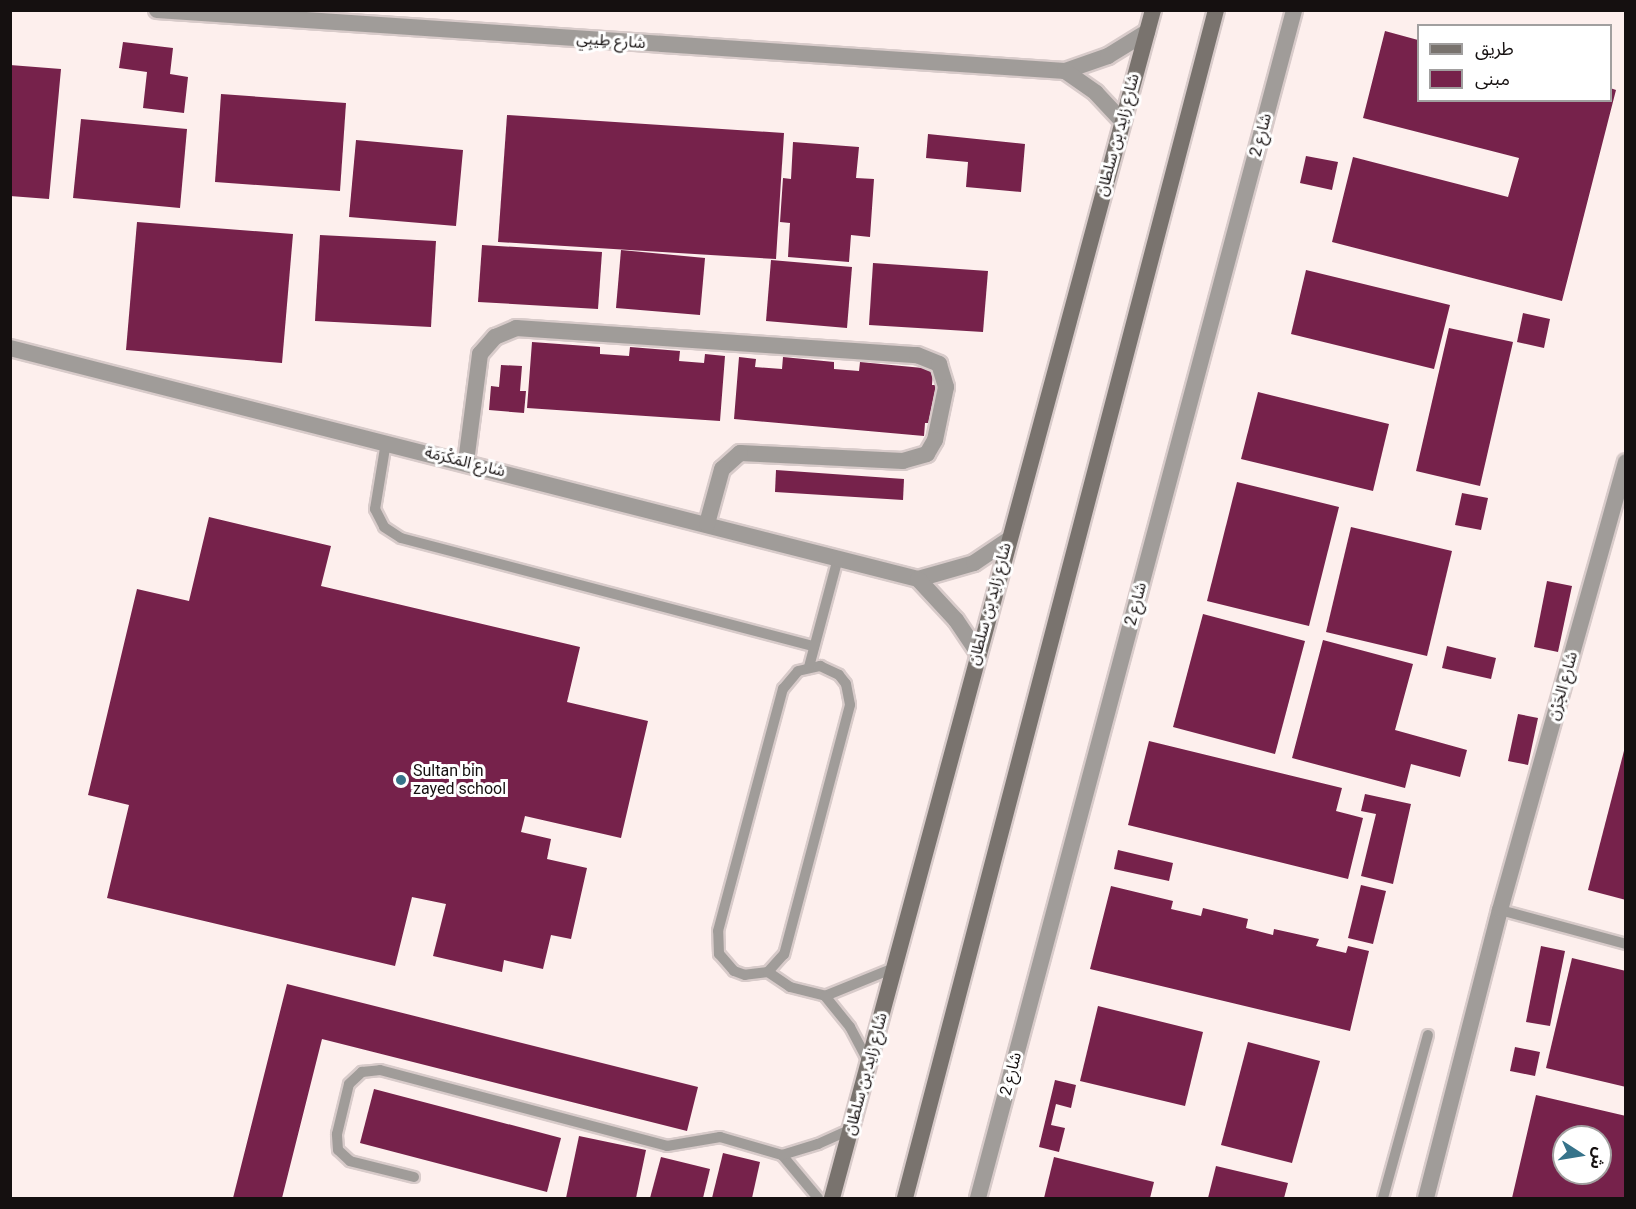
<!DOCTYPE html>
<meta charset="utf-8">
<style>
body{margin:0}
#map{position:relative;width:1636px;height:1209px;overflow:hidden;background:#fdefed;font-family:Roboto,"Noto Sans Arabic",sans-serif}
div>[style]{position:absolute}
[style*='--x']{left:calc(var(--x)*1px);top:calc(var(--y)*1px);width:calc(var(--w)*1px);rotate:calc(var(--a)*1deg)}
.building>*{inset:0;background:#76224b}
.roads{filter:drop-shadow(2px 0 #d8cbca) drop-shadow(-2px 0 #d8cbca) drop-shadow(0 2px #d8cbca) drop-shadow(0 -2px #d8cbca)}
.service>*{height:10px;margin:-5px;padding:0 5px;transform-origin:5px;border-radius:5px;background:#a09c99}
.minor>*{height:16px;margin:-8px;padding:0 8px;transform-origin:8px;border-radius:8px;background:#a09c99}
.secondary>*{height:16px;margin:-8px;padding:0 8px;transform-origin:8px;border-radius:8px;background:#79736e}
.dots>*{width:16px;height:16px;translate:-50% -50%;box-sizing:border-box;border:3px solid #fff;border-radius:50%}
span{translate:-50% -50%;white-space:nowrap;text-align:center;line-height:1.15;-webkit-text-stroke:6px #fff;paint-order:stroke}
.street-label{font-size:16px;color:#151010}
.poi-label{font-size:16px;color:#151010}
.left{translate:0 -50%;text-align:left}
.frame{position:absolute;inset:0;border:12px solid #151010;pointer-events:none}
.legend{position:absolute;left:1417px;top:24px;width:195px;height:78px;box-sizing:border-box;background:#fff;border:2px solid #a19f9f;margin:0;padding:8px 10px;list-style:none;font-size:18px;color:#151010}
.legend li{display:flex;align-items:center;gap:12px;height:30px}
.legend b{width:30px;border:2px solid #a19f9f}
.north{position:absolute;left:1552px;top:1125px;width:60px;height:60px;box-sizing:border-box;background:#fff;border:2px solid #a19f9f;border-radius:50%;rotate:102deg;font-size:16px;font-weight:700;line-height:24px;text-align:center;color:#151010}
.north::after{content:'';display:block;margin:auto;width:21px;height:27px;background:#36738a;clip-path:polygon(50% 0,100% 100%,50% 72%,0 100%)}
</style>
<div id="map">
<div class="building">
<i style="clip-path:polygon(1385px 31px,1418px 40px,1418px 100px,1610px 100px,1610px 88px,1616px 90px,1562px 301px,1332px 242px,1353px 157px,1508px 197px,1519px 158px,1363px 118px)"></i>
<i style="clip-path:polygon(123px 42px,173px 48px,170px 74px,188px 77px,184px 113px,143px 108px,147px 72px,119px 68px)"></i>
<i style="clip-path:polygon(10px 65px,61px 69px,49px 199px,10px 196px)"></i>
<i style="clip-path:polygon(221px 94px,346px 103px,340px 191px,215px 182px)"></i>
<i style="clip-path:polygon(507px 115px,784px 133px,776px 259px,498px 242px)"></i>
<i style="clip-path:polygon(81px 119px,187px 129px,180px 208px,73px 198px)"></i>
<i style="clip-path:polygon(928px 134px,1025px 144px,1021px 192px,966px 187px,968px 162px,926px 158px)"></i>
<i style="clip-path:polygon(356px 140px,463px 150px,456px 226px,349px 217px)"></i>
<i style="clip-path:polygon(793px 142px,859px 147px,856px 178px,874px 179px,870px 237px,851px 235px,849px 262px,788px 257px,790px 223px,780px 222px,783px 178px,791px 179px)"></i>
<i style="clip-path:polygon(1306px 156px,1338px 162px,1332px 190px,1300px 183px)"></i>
<i style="clip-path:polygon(137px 222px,293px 234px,282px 363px,126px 350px)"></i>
<i style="clip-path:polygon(320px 235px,436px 241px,431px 327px,315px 321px)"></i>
<i style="clip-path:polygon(482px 245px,602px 252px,598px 309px,478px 302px)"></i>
<i style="clip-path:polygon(621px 250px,705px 258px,700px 315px,616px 308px)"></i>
<i style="clip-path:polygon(771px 260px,852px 267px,847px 328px,766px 321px)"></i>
<i style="clip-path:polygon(873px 263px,988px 271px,983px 332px,869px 325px)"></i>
<i style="clip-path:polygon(1306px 270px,1450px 305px,1434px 369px,1291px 334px)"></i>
<i style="clip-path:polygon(1523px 313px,1550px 319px,1544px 348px,1517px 342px)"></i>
<i style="clip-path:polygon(1449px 328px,1513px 342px,1480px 486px,1416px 471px)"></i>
<i style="clip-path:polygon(532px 342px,600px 347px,600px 354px,629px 356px,630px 347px,680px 351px,679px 361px,704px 363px,705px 354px,725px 356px,720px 421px,527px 408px)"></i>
<i style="clip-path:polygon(739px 357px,756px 359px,755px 367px,782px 369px,783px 357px,834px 362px,834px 369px,859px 371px,860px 362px,933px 369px,932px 385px,940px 385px,935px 423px,925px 423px,924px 436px,734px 419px)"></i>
<i style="clip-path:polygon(501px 365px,522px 366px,520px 391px,526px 391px,524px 413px,489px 410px,491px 386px,499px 387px)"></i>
<i style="clip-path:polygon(1258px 392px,1389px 424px,1373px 491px,1241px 459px)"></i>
<i style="clip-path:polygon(776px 470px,904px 479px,903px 500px,775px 492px)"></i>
<i style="clip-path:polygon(1237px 482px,1339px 507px,1309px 626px,1207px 601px)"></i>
<i style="clip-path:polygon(1462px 493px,1488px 498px,1481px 530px,1455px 525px)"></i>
<i style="clip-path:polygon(209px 517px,331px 546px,321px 586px,580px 647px,567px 702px,648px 721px,621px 838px,525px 816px,521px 832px,551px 839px,547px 859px,587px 868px,571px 939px,551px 935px,543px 969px,504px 960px,502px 972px,433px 956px,446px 904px,412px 897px,395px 966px,107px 898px,129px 805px,88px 795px,137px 589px,189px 601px)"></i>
<i style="clip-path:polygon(1351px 527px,1452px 551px,1427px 656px,1326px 632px)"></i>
<i style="clip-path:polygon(1547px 581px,1572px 586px,1558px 652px,1534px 647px)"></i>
<i style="clip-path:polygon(1203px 614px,1305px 641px,1275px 754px,1173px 727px)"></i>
<i style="clip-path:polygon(1323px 640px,1413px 664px,1395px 730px,1467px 750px,1460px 777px,1411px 764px,1405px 788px,1292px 758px)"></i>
<i style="clip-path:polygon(1447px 646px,1496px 658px,1491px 679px,1442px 668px)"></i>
<i style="clip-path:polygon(1518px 714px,1538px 718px,1528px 765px,1508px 761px)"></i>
<i style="clip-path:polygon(1149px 741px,1342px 788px,1336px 811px,1363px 818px,1348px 879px,1128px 825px)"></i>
<i style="clip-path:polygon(1625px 747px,1626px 747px,1626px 900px,1588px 890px)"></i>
<i style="clip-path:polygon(1365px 794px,1411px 804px,1393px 884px,1361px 876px,1376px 814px,1361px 811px)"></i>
<i style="clip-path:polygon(1118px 850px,1173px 863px,1169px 881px,1114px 869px)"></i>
<i style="clip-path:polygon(1361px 885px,1386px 891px,1373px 944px,1348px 938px)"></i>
<i style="clip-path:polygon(1111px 886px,1173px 901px,1171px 909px,1201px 916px,1203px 908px,1248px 919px,1246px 928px,1273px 935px,1274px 929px,1319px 939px,1316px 946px,1346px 953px,1348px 946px,1369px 951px,1350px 1031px,1090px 969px)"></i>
<i style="clip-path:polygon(1541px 946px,1565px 951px,1550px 1026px,1526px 1022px)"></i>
<i style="clip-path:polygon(1572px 958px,1626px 971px,1626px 1087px,1546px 1068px)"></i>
<i style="clip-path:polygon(287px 984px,698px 1087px,687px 1131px,322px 1039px,282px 1198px,233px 1198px)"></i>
<i style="clip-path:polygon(1098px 1006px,1203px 1032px,1185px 1106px,1080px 1081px)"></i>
<i style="clip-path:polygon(1248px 1042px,1320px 1061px,1292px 1163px,1221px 1145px)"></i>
<i style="clip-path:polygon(1515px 1047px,1540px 1052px,1535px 1076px,1510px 1071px)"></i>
<i style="clip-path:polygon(1055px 1080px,1076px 1085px,1071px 1108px,1056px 1104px,1051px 1125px,1065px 1128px,1059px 1152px,1039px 1147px)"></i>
<i style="clip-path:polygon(374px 1089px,561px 1138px,547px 1192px,360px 1143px)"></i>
<i style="clip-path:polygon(evenodd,1536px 1095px,1626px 1116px,1626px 1198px,1512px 1198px,1536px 1095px,1564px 1137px,1600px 1137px,1600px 1173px,1564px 1173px,1564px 1137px)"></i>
<i style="clip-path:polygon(579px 1136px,646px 1150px,636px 1198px,566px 1198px)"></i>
<i style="clip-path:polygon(723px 1153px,760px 1162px,752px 1198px,712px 1198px)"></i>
<i style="clip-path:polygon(661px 1157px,710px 1169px,703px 1198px,650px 1198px)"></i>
<i style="clip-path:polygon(1054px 1157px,1154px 1182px,1150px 1198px,1044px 1198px)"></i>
<i style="clip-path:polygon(1216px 1166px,1288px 1183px,1284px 1198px,1208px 1198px)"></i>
</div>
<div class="roads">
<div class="service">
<i style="--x:386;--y:442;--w:68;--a:99.3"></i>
<i style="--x:375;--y:509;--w:20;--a:63"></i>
<i style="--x:384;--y:527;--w:20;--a:33"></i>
<i style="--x:401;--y:538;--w:427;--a:14.7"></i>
<i style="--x:820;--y:666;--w:21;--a:25"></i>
<i style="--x:839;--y:675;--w:11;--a:52"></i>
<i style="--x:846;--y:684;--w:21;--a:79"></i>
<i style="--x:850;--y:705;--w:258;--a:104.8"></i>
<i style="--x:784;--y:954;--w:24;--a:132"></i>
<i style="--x:768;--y:972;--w:23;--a:173"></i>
<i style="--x:745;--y:975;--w:12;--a:-160"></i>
<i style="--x:734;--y:971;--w:23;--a:-131"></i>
<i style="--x:719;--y:954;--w:23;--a:-92"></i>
<i style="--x:718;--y:931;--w:251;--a:-75"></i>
<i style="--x:783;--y:689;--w:23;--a:-50"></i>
<i style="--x:798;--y:671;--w:23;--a:-13"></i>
<i style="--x:809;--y:667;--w:113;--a:-75.1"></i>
<i style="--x:1500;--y:910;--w:131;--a:15.1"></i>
<i style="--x:768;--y:972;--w:27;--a:34"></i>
<i style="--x:790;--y:987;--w:36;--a:14"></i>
<i style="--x:825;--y:996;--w:74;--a:-22.1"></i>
<i style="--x:825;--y:996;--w:40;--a:51"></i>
<i style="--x:850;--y:1027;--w:40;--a:62"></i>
<i style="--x:782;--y:1155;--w:56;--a:50.1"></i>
<i style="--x:414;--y:1177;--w:66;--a:-166"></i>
<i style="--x:350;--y:1161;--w:16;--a:-137"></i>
<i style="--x:338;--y:1150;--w:16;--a:-94"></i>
<i style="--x:337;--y:1134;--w:51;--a:-76.5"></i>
<i style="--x:349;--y:1084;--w:18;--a:-43"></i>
<i style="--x:362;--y:1072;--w:18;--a:-6"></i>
<i style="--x:380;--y:1070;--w:297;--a:14.8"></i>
<i style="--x:667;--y:1146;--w:54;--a:-9.6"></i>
<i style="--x:720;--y:1137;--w:65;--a:16.2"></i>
<i style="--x:782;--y:1155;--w:38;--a:-17"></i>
<i style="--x:818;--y:1144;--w:36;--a:-24"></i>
<i style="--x:1383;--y:1198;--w:169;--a:-74.6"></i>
</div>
<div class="minor">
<i style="--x:157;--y:10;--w:910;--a:3.84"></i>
<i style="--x:1065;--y:71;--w:46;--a:-19.2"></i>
<i style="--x:1108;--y:56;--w:46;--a:-31.6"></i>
<i style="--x:1065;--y:71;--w:38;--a:35"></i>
<i style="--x:1096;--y:93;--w:38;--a:47"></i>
<i style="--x:10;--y:348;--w:937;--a:14.27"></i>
<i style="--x:918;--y:579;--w:58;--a:-15.9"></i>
<i style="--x:974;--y:563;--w:40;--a:-34"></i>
<i style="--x:466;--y:462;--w:109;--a:-82.6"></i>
<i style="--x:480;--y:354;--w:23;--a:-49"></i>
<i style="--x:495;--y:337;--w:23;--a:-23"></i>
<i style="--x:516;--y:328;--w:402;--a:3.9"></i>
<i style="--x:917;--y:355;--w:24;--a:22"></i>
<i style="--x:939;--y:364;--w:24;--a:73"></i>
<i style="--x:946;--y:387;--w:54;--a:101.7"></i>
<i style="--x:935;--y:440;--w:16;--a:120"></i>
<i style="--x:927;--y:454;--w:25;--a:164"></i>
<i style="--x:903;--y:461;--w:163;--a:-177.2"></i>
<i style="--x:740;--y:453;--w:24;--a:138"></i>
<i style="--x:722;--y:469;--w:57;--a:105.3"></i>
<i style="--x:918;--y:579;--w:56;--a:47.2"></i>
<i style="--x:956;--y:620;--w:37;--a:56"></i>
<i style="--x:978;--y:1198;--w:1229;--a:-75.1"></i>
<i style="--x:1426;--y:1198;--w:297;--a:-75.6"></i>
<i style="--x:1500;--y:910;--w:465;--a:-74.3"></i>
</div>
<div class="secondary">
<i style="--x:832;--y:1198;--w:1231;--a:-74.88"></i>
<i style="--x:905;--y:1198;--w:1228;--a:-75.33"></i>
</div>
</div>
<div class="dots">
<i style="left:401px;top:780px;background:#36738a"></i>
</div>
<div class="street-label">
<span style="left:611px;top:41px;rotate:4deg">شارع طِيبِي</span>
<span style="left:1118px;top:135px;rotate:-75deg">شارع زايد بن سلطان</span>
<span style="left:1261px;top:135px;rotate:-75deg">شارع 2</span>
<span style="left:465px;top:462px;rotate:14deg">شارع المَكْرَمَة</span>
<span style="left:990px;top:604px;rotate:-75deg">شارع زايد بن سلطان</span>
<span style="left:1136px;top:604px;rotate:-75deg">شارع 2</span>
<span style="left:1563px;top:686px;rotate:-74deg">شارع الجَرْن</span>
<span style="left:866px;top:1074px;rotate:-75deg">شارع زايد بن سلطان</span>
<span style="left:1011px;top:1074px;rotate:-75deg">شارع 2</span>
</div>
<div class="poi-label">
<span class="left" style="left:413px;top:780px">Sultan bin<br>zayed school</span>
</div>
<div class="frame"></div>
<ul class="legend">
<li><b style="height:8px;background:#79736e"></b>طريق</li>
<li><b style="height:16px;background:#76224b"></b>مبنى</li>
</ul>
<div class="north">ش</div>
</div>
